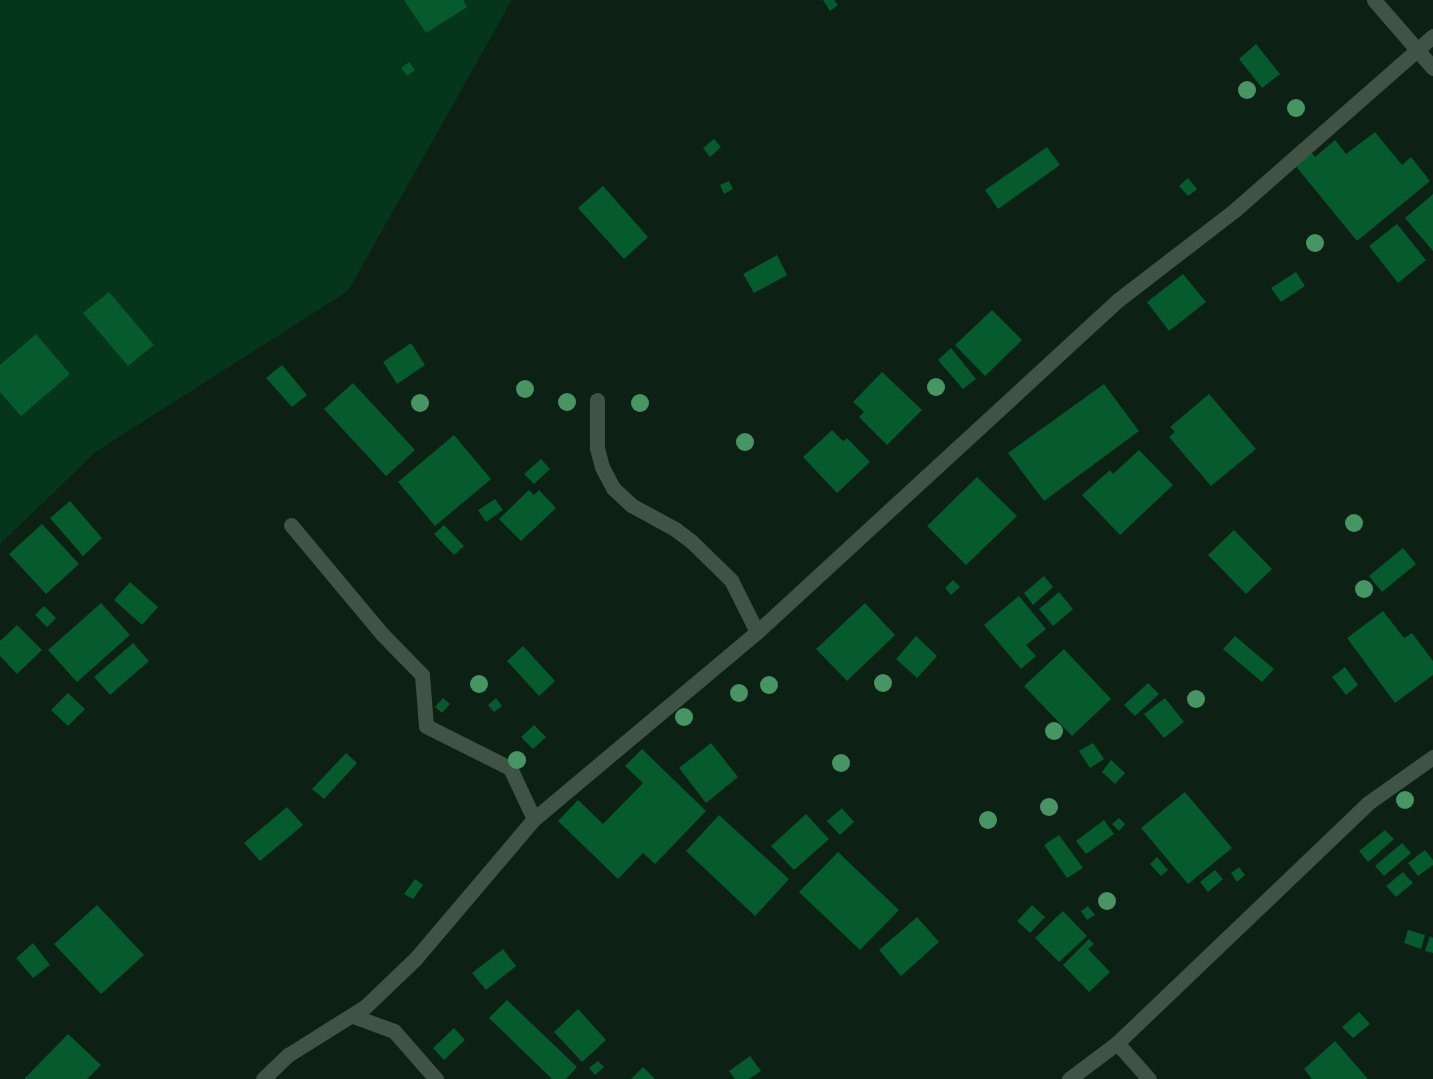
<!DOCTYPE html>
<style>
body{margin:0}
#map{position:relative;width:1433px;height:1079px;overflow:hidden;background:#0c2013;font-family:Barlow,sans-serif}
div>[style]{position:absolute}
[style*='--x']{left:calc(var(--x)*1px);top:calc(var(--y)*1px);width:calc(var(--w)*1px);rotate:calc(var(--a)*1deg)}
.green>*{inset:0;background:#05351a}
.building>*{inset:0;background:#055a2e}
.minor>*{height:15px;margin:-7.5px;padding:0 7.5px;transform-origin:7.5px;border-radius:7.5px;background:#3f5445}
.trees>*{width:18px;height:18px;margin:-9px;border-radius:50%;background:#479563}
span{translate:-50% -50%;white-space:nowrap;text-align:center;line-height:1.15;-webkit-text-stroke:4.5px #04170a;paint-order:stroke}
</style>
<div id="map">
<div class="green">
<i style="clip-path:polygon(0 0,512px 0,348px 291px,97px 451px,0 544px)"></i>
</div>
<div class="building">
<i style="clip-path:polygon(404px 0,463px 0,467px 7px,426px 33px)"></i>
<i style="clip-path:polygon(823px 0,834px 0,838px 5px,830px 11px)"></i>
<i style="clip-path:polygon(1256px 44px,1280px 74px,1262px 88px,1239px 59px)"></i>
<i style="clip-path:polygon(409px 62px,415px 70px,407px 76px,401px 68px)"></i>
<i style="clip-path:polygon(1375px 132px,1402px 165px,1411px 157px,1430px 181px,1357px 241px,1294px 164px,1310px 151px,1315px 157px,1335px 140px,1346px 154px)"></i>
<i style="clip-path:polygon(714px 139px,721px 147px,710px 157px,703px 148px)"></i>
<i style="clip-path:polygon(1047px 147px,1060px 165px,998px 209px,985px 190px)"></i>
<i style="clip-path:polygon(1188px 178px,1197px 189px,1188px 196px,1179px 186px)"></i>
<i style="clip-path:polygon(729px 181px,733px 189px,724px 194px,720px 185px)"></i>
<i style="clip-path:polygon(603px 186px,648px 237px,624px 259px,578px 208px)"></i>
<i style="clip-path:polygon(1433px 194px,1433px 251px,1405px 218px)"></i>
<i style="clip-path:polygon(1397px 224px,1426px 260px,1398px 283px,1369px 246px)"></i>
<i style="clip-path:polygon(777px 255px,787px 275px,754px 293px,743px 274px)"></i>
<i style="clip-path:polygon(1296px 272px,1305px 286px,1281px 302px,1271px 288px)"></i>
<i style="clip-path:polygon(1183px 274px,1206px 302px,1169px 331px,1147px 302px)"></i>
<i style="clip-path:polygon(109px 292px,154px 345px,128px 366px,83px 313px)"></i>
<i style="clip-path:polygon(992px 310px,1022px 340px,985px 376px,955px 345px)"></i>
<i style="clip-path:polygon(36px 334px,70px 374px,21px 416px,0 392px,0 365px)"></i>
<i style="clip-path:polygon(411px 343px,425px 365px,397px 384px,383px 362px)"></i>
<i style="clip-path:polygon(951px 348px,976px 379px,963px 389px,938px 360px)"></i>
<i style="clip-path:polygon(282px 365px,307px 395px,292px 407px,266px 378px)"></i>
<i style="clip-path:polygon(882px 372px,922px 410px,887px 445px,859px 417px,864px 412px,853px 402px)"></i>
<i style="clip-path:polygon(353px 383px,415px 450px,386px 476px,324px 409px)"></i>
<i style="clip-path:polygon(1104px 384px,1139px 431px,1044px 501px,1008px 453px)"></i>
<i style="clip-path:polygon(1209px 394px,1256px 449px,1211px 486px,1169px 437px,1175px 432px,1170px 427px)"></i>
<i style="clip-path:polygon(832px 430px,843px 441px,847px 438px,870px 462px,837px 493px,803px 457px)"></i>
<i style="clip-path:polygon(454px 435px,491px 479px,435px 526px,398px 482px)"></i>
<i style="clip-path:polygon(1139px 450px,1173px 485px,1120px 535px,1082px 495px,1110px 470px,1113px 474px)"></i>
<i style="clip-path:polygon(541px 459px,550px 469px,534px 484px,524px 474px)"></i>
<i style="clip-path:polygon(977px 477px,1017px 516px,966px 565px,927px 526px)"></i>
<i style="clip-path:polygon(529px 490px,534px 495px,539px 490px,556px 508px,521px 541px,499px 519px)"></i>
<i style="clip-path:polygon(495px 499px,503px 510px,486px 522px,478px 510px)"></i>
<i style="clip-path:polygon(70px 501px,102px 538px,83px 556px,50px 518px)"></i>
<i style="clip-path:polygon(42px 524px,79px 564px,46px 594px,9px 554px)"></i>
<i style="clip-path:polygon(444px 525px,464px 546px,454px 555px,434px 534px)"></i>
<i style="clip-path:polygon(1234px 530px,1272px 569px,1246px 594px,1208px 555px)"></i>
<i style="clip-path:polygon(1403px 548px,1416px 564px,1382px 592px,1369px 576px)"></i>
<i style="clip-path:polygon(1044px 576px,1053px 587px,1033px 605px,1024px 593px)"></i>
<i style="clip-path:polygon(953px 580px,960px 587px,951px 595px,945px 588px)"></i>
<i style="clip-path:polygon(130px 582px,158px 607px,142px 625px,114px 600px)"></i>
<i style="clip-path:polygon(1059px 592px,1073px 609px,1053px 626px,1039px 609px)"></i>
<i style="clip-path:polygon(1019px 596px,1046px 629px,1026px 645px,1036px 656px,1021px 669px,984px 625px)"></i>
<i style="clip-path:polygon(101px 603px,130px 635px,77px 682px,48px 650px)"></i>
<i style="clip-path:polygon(865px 603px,895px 635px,847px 681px,816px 649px)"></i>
<i style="clip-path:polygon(44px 606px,56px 618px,47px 627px,35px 615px)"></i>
<i style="clip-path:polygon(1383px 611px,1404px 638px,1412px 633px,1433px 661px,1433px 675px,1395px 703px,1347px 638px)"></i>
<i style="clip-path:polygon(17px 625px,42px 650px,17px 674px,0 656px,0 641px)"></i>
<i style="clip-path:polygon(916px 636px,937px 656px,917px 678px,896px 659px)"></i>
<i style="clip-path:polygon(1235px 636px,1274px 669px,1262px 682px,1223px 649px)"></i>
<i style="clip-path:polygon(133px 643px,149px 661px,110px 695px,94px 677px)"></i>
<i style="clip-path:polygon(523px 646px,555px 681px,539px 696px,507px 661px)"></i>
<i style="clip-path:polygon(1064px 649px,1111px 699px,1072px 736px,1024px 686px)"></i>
<i style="clip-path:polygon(1345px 667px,1358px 685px,1346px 695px,1332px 677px)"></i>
<i style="clip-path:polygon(1148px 683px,1159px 694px,1135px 716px,1124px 705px)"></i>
<i style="clip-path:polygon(68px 693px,85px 709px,68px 726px,51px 710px)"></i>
<i style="clip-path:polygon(443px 698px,450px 704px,442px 713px,435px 707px)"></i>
<i style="clip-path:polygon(496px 698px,502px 706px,494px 712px,488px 705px)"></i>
<i style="clip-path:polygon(1165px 698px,1184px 722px,1164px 738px,1144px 714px)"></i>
<i style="clip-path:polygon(534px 725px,546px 737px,533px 749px,521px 737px)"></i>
<i style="clip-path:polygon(711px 743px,738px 777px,706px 803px,679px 768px)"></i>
<i style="clip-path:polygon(1093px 743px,1104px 759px,1090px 768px,1079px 751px)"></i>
<i style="clip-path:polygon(642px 749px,706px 811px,655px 864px,643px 853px,618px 879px,558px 821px,578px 800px,603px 824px,643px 783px,625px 766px)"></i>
<i style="clip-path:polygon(346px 753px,357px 763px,324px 799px,312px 789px)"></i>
<i style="clip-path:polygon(1111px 760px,1125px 773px,1115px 784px,1102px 772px)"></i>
<i style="clip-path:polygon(1185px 792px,1232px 848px,1188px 884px,1141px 828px)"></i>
<i style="clip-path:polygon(287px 807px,303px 825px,260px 861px,244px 843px)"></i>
<i style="clip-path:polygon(842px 808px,854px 822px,840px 835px,827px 821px)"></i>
<i style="clip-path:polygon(806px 814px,829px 839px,794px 870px,771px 846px)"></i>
<i style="clip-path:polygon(719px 815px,789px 879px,755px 916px,686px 851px)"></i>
<i style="clip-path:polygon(1119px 818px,1125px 824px,1119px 831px,1112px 824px)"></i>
<i style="clip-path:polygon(1104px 820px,1114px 834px,1086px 854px,1076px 841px)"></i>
<i style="clip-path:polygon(1385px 830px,1394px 839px,1368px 862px,1359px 851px)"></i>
<i style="clip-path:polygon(1059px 835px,1083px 868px,1067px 878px,1044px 845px)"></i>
<i style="clip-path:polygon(1402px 843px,1411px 853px,1384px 876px,1375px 866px)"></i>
<i style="clip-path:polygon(1425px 850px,1433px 860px,1433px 865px,1418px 876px,1408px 863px)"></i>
<i style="clip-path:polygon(838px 852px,899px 910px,860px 950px,799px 892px)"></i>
<i style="clip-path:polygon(1157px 857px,1168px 870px,1161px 876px,1150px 864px)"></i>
<i style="clip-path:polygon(1239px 867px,1245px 875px,1237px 882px,1231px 873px)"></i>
<i style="clip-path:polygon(1215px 870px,1223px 879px,1208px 892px,1200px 882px)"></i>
<i style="clip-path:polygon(1403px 872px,1413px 883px,1396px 897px,1386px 886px)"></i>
<i style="clip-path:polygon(415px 879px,423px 885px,413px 899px,404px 894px)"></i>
<i style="clip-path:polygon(97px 905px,144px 955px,101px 994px,54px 944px)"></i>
<i style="clip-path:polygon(1032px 905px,1045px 917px,1030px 933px,1017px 921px)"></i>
<i style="clip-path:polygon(1088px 906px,1095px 915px,1087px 920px,1081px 911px)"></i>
<i style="clip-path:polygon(1063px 911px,1087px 936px,1059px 962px,1035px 938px)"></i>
<i style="clip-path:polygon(917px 917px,939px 942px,901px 976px,879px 950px)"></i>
<i style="clip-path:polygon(1408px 930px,1425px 935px,1421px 949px,1404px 943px)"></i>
<i style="clip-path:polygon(1430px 936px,1433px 938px,1433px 953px,1425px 951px)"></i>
<i style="clip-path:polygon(1089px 939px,1094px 944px,1088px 949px,1110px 972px,1089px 992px,1063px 965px)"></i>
<i style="clip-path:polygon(33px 943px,50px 965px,33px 978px,16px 958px)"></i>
<i style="clip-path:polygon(503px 949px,516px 966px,486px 990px,472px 973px)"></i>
<i style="clip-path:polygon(507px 1000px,577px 1067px,566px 1079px,552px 1079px,489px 1018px)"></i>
<i style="clip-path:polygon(578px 1009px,606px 1040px,582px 1062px,554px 1032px)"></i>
<i style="clip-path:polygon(1359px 1012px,1370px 1024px,1353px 1038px,1342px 1027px)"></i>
<i style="clip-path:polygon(454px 1028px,465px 1040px,444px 1060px,433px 1048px)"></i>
<i style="clip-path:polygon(68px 1034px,101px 1065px,87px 1079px,24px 1079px)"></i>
<i style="clip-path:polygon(1335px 1041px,1368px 1079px,1312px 1079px,1304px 1069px)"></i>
<i style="clip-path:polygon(750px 1056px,761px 1071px,749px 1079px,735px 1079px,729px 1071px)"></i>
<i style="clip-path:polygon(598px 1061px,604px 1067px,595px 1075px,589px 1068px)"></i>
<i style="clip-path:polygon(643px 1067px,655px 1079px,631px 1079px)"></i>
</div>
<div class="minor">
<i style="--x:1374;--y:0;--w:90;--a:49.1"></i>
<i style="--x:597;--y:400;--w:48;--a:90"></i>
<i style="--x:597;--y:448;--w:20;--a:75"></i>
<i style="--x:602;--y:467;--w:24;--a:62"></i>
<i style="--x:613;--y:488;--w:25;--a:43"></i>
<i style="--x:631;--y:505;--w:50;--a:28.6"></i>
<i style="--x:675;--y:529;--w:20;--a:37"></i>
<i style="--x:691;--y:541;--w:56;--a:44.3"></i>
<i style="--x:731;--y:580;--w:58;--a:63.4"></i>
<i style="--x:291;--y:525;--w:143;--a:50.1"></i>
<i style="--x:383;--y:635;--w:56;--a:45.7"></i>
<i style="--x:422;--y:675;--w:51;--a:85.5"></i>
<i style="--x:426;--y:726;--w:94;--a:26.6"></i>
<i style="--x:510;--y:768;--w:56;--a:64.8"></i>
<i style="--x:353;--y:1016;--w:44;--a:20.1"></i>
<i style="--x:394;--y:1031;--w:64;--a:48.8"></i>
<i style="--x:1117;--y:1043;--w:48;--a:48.4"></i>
<i style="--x:263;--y:1079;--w:35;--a:-44"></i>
<i style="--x:288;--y:1055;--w:92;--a:-32.1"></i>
<i style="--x:366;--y:1006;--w:69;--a:-43.8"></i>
<i style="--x:416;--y:958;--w:182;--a:-49.7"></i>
<i style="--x:534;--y:819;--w:291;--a:-40"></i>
<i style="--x:757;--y:632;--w:490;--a:-42.6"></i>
<i style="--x:1118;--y:300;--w:149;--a:-37.6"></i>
<i style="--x:1236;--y:209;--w:262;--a:-41.3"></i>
<i style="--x:1069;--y:1079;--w:60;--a:-36.9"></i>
<i style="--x:1117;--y:1043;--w:347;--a:-43.7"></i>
<i style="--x:1368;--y:803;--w:80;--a:-35.3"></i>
</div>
<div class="trees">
<i style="left:1247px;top:90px"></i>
<i style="left:1296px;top:108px"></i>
<i style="left:1315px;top:243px"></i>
<i style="left:936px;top:387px"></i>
<i style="left:525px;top:389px"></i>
<i style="left:567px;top:402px"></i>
<i style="left:420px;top:403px"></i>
<i style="left:640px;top:403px"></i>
<i style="left:745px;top:442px"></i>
<i style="left:1354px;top:523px"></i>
<i style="left:1364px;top:589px"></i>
<i style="left:883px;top:683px"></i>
<i style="left:479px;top:684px"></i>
<i style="left:769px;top:685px"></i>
<i style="left:739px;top:693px"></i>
<i style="left:1196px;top:699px"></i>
<i style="left:684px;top:717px"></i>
<i style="left:1054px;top:731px"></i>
<i style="left:517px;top:760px"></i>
<i style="left:841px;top:763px"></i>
<i style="left:1405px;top:800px"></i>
<i style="left:1049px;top:807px"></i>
<i style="left:988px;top:820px"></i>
<i style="left:1107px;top:901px"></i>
</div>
</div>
